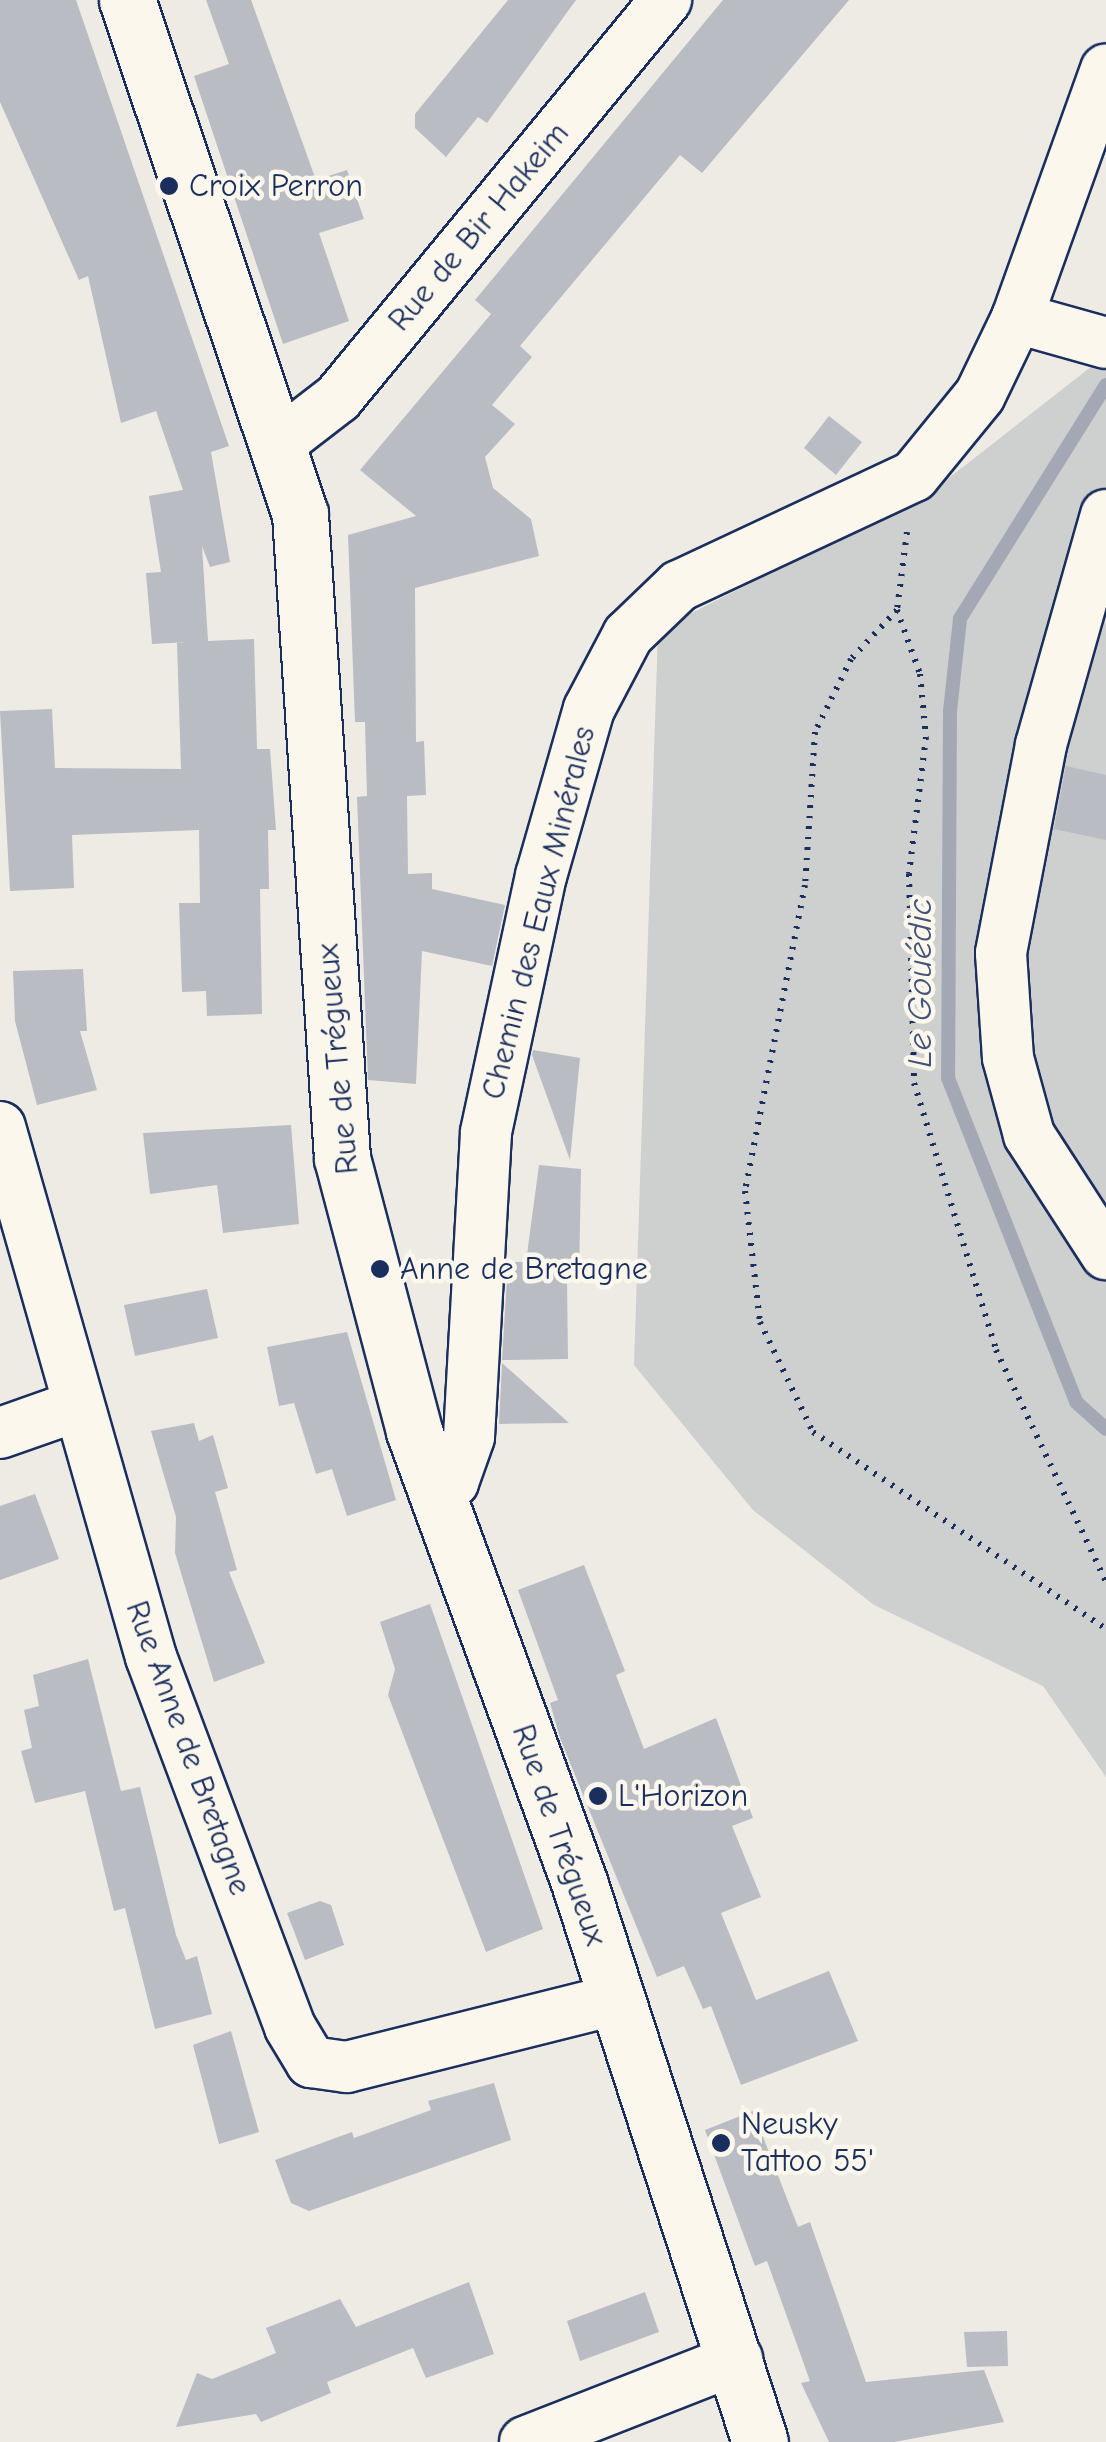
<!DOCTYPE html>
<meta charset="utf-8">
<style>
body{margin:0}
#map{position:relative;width:1106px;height:2442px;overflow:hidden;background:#eeebe4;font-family:"Comic Neue",sans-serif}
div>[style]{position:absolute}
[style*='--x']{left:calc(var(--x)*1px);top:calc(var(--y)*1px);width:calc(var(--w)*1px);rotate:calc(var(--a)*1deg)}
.green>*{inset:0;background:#cecfcf}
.stream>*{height:14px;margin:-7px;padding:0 7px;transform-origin:7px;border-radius:7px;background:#a3a8b4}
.building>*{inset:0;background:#b9bcc3}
.path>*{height:6px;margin-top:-3px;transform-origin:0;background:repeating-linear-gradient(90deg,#1b2f5e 0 2.5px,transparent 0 10.5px)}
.roads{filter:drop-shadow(2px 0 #1b2f5e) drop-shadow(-2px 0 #1b2f5e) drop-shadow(0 2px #1b2f5e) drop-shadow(0 -2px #1b2f5e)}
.minor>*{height:50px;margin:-25px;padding:0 25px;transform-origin:25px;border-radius:25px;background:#fbf7ec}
.major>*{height:55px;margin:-27.5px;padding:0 27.5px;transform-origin:27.5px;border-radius:27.5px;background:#fbf7ec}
.dots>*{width:28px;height:28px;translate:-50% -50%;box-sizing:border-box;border:5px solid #fbf7ec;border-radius:50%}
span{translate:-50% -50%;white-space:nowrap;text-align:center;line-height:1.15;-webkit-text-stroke:9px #fbf7ec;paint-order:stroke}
.poi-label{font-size:32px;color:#1b2f5e}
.left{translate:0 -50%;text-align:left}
.street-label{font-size:32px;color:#1b2f5e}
.water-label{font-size:35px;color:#445378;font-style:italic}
</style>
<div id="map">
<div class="green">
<i style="clip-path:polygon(1106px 355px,1106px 1777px,1043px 1686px,874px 1605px,753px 1510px,634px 1365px,658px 630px,931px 492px)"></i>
</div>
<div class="stream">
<i style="--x:1106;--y:385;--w:276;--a:122"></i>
<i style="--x:960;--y:619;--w:93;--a:96.2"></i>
<i style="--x:950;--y:711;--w:367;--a:90.3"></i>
<i style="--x:948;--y:1078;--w:348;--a:68.4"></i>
<i style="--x:1076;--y:1402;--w:40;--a:42"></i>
</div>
<div class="building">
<i style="clip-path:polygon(0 0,76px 0,229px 446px,211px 452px,230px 562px,210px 567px,202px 546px,208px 641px,254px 639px,257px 749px,270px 749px,276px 830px,268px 830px,269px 889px,260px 889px,262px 1014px,207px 1016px,206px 991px,182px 992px,179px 903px,200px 903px,199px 830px,72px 835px,74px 888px,10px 891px,0 711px,52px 709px,55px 768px,181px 769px,177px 643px,189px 642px,152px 644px,146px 573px,161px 572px,149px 496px,183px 490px,156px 411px,121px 423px,88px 276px,79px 280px,0 102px)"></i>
<i style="clip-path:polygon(206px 0,251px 0,316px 180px,347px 170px,364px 219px,319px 233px,349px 321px,283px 344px,194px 76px,229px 64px)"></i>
<i style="clip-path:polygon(508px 0,576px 0,487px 123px,478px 117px,446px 157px,415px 128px,415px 114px)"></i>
<i style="clip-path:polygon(723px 0,849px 0,702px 173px,680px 155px,520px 346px,532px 357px,492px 405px,515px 424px,485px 457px,493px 488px,531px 519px,539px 556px,415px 588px,416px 742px,424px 741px,426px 795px,407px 796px,408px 874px,432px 873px,432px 889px,505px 905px,492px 966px,422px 951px,416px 1084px,368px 1080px,357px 797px,367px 796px,365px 722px,355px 722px,348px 535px,416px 516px,360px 470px,491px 314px,475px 300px)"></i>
<i style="clip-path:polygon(829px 416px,862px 442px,836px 475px,804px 448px)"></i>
<i style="clip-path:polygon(1066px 766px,1106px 775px,1106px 840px,1054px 829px)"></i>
<i style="clip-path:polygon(83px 969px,87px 1031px,80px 1031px,97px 1090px,37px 1105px,15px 1021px,13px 971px)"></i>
<i style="clip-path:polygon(533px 1050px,580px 1058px,570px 1160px,532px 1055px)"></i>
<i style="clip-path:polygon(291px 1125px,299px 1224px,223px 1233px,217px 1185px,150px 1194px,143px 1133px)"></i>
<i style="clip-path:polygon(539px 1165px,581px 1169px,579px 1279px,567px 1279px,568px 1359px,502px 1360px,508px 1262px,526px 1262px)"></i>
<i style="clip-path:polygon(207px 1289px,218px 1338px,135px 1356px,124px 1305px)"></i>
<i style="clip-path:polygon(347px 1332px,396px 1500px,347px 1516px,332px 1469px,316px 1474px,294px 1403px,279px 1406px,267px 1347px)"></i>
<i style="clip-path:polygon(502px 1363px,569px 1423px,499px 1424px)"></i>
<i style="clip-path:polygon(194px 1423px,199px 1441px,213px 1435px,228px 1488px,215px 1492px,237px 1570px,229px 1572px,265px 1663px,214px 1682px,175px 1553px,176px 1517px,151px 1431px)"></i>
<i style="clip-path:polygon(35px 1494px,59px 1559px,0 1580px,0 1506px)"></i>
<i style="clip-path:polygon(584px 1565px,625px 1671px,616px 1675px,644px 1749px,716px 1718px,753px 1818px,732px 1826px,761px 1897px,721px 1913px,756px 2000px,829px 1971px,858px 2041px,741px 2085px,711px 2006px,703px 2009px,684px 1966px,657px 1977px,560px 1738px,550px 1703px,558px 1700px,518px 1590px)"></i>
<i style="clip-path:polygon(430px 1604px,543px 1929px,486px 1952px,388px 1695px,395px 1669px,380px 1622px)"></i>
<i style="clip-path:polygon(88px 1659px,121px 1791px,140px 1787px,176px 1935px,186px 1960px,197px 1956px,212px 2014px,155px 2029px,125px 1908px,114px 1911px,85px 1791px,35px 1803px,21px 1751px,32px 1748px,24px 1710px,39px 1706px,33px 1675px)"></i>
<i style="clip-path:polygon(320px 1901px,331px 1905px,344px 1945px,305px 1960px,287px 1913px)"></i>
<i style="clip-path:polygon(231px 2031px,259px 2132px,219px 2144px,193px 2045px)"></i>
<i style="clip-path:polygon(494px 2083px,511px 2140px,309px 2211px,291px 2203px,275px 2160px,352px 2132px,354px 2138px,431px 2110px,428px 2101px)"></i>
<i style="clip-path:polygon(753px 2111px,798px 2227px,810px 2222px,866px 2382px,984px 2370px,1004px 2422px,894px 2442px,829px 2442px,801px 2383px,810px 2381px,767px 2261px,755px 2266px,705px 2130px)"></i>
<i style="clip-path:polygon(469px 2282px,494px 2354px,426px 2378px,413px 2348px,327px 2382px,331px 2393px,261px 2422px,256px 2414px,176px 2427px,197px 2373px,212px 2379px,276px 2353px,266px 2328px,340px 2299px,356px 2327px)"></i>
<i style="clip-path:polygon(645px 2292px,659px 2332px,580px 2361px,567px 2321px)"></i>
<i style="clip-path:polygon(1007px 2331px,1008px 2366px,967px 2367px,964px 2332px)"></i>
</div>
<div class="path">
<i style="--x:907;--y:532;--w:79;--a:97.3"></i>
<i style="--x:897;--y:610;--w:67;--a:133.2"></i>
<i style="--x:851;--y:659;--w:81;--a:116.3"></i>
<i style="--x:815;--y:732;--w:153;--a:93.7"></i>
<i style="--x:805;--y:885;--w:312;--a:101.1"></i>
<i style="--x:745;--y:1191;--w:132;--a:83.5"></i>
<i style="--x:760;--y:1322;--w:122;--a:64.3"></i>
<i style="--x:813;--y:1432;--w:353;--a:33.9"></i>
<i style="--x:897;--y:610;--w:68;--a:70.2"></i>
<i style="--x:920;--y:674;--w:63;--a:84.6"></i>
<i style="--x:926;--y:737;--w:138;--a:97.1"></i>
<i style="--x:909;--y:874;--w:209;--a:88.6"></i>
<i style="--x:914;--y:1083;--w:279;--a:72.9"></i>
<i style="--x:996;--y:1350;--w:257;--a:64.6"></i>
</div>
<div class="roads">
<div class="minor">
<i style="--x:1017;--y:318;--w:92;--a:15.7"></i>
<i style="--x:281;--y:442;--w:72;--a:-37.7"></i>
<i style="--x:338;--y:398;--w:516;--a:-50.51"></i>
<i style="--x:1106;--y:515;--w:239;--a:105.8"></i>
<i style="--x:1041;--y:745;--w:212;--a:100.9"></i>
<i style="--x:1001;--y:953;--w:105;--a:86.2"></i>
<i style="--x:1008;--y:1058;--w:80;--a:74.7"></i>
<i style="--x:1029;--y:1135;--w:142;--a:57.1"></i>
<i style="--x:0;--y:1127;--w:551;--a:74.1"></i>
<i style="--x:151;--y:1657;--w:395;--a:69.4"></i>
<i style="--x:290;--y:2027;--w:41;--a:59"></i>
<i style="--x:311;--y:2062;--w:36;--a:8"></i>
<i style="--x:347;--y:2067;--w:275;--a:-14.1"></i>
<i style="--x:0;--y:1433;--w:78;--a:-19.4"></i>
<i style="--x:434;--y:1490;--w:21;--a:-23"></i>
<i style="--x:453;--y:1482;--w:48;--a:-70.4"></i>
<i style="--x:469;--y:1437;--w:305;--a:-86.8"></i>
<i style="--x:486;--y:1132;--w:262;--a:-77.9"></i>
<i style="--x:541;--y:876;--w:174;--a:-74"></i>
<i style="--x:589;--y:709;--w:84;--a:-62.2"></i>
<i style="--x:628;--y:635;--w:71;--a:-43.9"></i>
<i style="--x:679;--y:586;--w:259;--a:-25.1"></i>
<i style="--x:914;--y:476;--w:104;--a:-50.8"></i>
<i style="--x:980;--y:395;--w:85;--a:-64.3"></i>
<i style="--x:1017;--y:318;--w:264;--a:-70.3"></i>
<i style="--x:525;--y:2442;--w:228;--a:-21.4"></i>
</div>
<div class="major">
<i style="--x:127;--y:0;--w:542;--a:71.4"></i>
<i style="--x:300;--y:514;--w:645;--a:86.27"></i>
<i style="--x:342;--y:1158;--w:282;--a:75.2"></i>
<i style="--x:414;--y:1431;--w:483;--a:69.9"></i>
<i style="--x:580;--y:1885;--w:585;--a:72.09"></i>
</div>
</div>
<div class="dots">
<i style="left:169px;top:186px;background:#1b2f5e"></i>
<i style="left:380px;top:1269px;background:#1b2f5e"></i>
<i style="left:598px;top:1796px;background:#1b2f5e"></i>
<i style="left:721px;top:2143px;background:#1b2f5e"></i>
</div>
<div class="poi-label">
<span class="left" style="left:189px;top:186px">Croix Perron</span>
<span class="left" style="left:400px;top:1269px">Anne de Bretagne</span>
<span class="left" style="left:618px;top:1796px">L'Horizon</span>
<span class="left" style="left:741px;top:2143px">Neusky<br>Tattoo 55'</span>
</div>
<div class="street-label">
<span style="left:479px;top:227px;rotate:-50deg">Rue de Bir Hakeim</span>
<span style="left:539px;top:913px;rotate:-76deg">Chemin des Eaux Minérales</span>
<span style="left:338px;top:1059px;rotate:-95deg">Rue de Trégueux</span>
<span style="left:188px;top:1748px;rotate:70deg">Rue Anne de Bretagne</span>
<span style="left:559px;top:1835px;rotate:71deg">Rue de Trégueux</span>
</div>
<div class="water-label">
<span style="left:920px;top:983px;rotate:-90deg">Le Gouédic</span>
</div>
</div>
